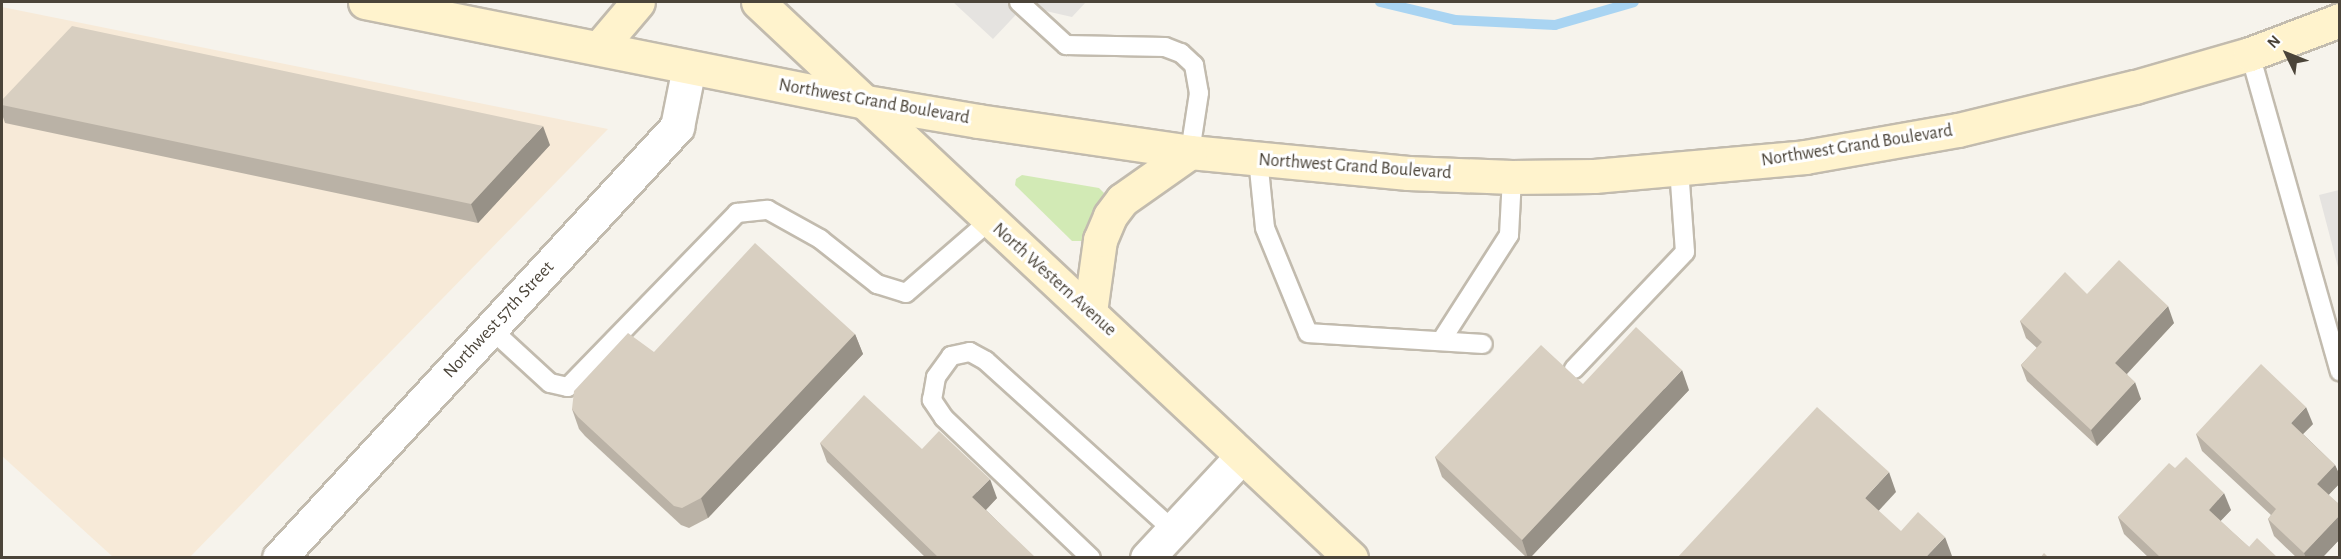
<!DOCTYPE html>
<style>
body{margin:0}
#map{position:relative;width:2341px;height:559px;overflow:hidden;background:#f6f3ec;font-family:"Alegreya Sans",sans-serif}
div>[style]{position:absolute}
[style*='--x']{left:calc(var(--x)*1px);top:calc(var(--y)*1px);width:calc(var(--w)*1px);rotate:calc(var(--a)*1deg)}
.commercial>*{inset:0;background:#f7ead8}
.green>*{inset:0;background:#d2eab5}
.parking>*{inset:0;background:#e5e3e0}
.stream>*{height:10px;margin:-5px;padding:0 5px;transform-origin:5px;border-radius:5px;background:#a9d4f2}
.roads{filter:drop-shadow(2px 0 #c2bbae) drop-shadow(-2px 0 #c2bbae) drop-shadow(0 2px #c2bbae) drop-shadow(0 -2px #c2bbae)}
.service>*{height:18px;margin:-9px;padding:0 9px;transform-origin:9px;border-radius:9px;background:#fff}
.minor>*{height:33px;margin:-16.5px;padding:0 16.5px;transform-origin:16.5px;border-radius:16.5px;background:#fff}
.secondary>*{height:33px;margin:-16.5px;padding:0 16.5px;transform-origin:16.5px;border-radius:16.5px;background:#fff3cd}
.wall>*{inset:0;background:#bab2a6}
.shaded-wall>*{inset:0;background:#979187}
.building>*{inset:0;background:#d8cfc1}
span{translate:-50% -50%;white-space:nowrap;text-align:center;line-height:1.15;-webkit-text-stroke:6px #fff;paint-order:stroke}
.street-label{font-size:18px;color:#4b4439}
.frame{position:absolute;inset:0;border:3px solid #4b4439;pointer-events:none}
.north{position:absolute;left:2257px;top:24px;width:60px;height:60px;-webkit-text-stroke:4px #fff;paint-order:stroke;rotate:313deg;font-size:16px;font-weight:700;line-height:24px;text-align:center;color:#4b4439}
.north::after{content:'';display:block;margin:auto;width:21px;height:27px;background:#4b4439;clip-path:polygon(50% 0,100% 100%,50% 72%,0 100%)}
</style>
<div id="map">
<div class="commercial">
<i style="clip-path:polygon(2px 7px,608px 129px,190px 557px,113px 557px,2px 456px)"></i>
</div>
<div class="green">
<i style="clip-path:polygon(1022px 175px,1099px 188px,1104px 193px,1084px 241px,1072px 241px,1015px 185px,1016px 179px)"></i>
</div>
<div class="parking">
<i style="clip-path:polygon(953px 2px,1086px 2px,1072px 17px,1024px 6px,993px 39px)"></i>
<i style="clip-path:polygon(2339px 190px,2340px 190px,2339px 271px,2319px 195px)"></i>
</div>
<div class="stream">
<i style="--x:1380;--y:2;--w:77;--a:13.5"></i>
<i style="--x:1455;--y:20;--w:100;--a:2.9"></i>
<i style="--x:1555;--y:25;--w:82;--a:-16.2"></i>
</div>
<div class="roads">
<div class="service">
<i style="--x:1019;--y:2;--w:64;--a:42.5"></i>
<i style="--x:1066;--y:45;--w:99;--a:1.2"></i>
<i style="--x:1165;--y:47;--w:17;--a:21"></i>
<i style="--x:1181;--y:53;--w:18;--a:43"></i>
<i style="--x:1194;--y:65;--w:28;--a:80"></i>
<i style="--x:1199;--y:93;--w:60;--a:98.7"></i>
<i style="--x:2250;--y:54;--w:330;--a:74.2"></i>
<i style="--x:1258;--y:159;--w:69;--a:84.2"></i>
<i style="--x:1265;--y:228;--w:113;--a:67.7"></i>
<i style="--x:1308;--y:333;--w:175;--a:3.6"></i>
<i style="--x:491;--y:329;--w:80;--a:42.5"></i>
<i style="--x:550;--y:383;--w:18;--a:13"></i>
<i style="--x:568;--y:387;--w:243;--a:-45.8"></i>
<i style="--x:737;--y:213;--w:31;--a:-6"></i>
<i style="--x:768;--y:210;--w:60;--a:29.1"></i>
<i style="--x:820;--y:239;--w:73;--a:38.3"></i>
<i style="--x:877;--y:284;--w:30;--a:17"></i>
<i style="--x:906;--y:293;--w:110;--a:-40.9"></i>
<i style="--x:1441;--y:341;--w:126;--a:-57.3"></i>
<i style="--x:1509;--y:235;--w:58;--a:-87"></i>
<i style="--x:1574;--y:369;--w:161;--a:-46.5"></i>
<i style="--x:1685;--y:252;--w:83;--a:-94.1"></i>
<i style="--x:1091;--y:558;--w:203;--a:-136.4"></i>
<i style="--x:944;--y:418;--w:22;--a:-124"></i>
<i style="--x:932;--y:400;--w:23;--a:-80"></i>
<i style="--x:936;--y:377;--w:26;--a:-54"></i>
<i style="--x:951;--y:356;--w:19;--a:-12"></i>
<i style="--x:970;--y:352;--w:18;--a:29"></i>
<i style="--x:986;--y:361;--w:252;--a:42.1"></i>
</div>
<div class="minor">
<i style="--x:279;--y:558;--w:587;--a:-47.28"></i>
<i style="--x:677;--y:127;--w:61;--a:-78.7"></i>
<i style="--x:1147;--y:558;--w:139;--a:-47"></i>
</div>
<div class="secondary">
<i style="--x:365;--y:2;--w:511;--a:11.29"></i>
<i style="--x:866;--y:102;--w:114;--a:9.6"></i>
<i style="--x:978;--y:121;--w:214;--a:8.3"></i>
<i style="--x:1190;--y:152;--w:219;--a:5.5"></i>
<i style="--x:1408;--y:173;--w:104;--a:2.2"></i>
<i style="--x:1512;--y:177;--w:82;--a:-0.7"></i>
<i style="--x:1594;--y:176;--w:212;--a:-5.1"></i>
<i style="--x:1805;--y:157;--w:155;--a:-10"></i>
<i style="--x:1958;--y:130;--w:182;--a:-13.7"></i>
<i style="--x:2135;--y:87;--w:120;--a:-16"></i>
<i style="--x:2250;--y:54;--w:96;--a:-20.7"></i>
<i style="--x:758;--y:2;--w:813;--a:43.16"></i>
<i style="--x:599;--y:48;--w:60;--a:-49.7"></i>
<i style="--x:1090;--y:312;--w:73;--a:-82.1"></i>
<i style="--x:1100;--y:240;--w:26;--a:-67"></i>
<i style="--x:1110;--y:216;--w:20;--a:-53"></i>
<i style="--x:1122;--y:200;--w:83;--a:-35.2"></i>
</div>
</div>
<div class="wall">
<i style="clip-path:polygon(2px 100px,550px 145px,478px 223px,5px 123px,2px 114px)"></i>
<i style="clip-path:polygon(2087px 294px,2174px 323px,2127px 374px,2141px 399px,2097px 446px,2027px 381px,2021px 365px,2037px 348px,2026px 338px,2020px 321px)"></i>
<i style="clip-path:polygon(855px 334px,863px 354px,708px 518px,689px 528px,681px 525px,585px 436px,579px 429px,572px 409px,654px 352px)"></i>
<i style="clip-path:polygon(1583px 384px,1689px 390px,1530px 558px,1527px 558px,1442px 477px,1435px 457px)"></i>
<i style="clip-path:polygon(2313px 424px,2303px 434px,2335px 465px,2340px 476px,2340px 483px,2328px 495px,2340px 505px,2340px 539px,2322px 558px,2297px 558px,2274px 536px,2268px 519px,2271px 515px,2202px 451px,2196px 434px)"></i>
<i style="clip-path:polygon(820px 443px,997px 498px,986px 510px,1035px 558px,926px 558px,827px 462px)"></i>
<i style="clip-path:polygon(2175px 468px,2231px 510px,2220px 521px,2249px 547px,2278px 558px,2149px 558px,2124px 534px,2118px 517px)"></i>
</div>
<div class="shaded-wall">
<i style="clip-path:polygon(543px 126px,550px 145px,478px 223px,471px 204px)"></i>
<i style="clip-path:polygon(2168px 306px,2174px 323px,2121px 380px,2115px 363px)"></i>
<i style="clip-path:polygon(855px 334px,863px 354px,708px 518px,701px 498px)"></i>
<i style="clip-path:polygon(1682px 370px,1689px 390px,1530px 558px,1528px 558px,1522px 540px)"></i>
<i style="clip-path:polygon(2135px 382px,2141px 399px,2097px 446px,2091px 430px)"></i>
<i style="clip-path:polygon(2306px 407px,2313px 424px,2297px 440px,2291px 423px)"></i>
<i style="clip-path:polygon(2335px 465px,2340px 476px,2340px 483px,2323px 501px,2317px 484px)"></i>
<i style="clip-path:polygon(1889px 472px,1896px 492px,1872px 518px,1865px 498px)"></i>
<i style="clip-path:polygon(990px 479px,997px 498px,979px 517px,972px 497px)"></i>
<i style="clip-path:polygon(2224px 493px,2231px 510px,2215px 527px,2209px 510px)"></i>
<i style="clip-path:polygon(2340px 515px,2340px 539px,2322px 558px,2306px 558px,2304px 553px)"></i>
<i style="clip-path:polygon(1945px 537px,1952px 556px,1951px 558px,1925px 558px)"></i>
</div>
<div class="building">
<i style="clip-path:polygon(72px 26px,543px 126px,471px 204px,2px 105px,2px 100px)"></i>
<i style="clip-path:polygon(755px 243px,855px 334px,701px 498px,682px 508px,674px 506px,578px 417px,572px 409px,574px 391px,628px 333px,654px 352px)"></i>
<i style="clip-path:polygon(2119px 260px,2168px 306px,2115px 363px,2135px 382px,2091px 430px,2021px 365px,2042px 342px,2020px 321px,2065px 272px,2087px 294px)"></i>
<i style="clip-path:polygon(1636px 327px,1682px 370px,1522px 540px,1435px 457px,1541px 345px,1583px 384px)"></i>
<i style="clip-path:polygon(2261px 364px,2306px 407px,2291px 423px,2335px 465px,2317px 484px,2340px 505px,2340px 515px,2304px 553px,2268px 519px,2276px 509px,2196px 434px)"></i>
<i style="clip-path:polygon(864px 395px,922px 449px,939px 431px,990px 479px,972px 497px,1034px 556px,1033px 558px,939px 558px,820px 443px)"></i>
<i style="clip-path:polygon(1817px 407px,1889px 472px,1865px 498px,1901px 531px,1918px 512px,1945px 537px,1925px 558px,1677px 558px)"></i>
<i style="clip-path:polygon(2186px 457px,2224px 493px,2209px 510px,2249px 547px,2257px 538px,2278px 558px,2161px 558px,2118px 517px,2169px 463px,2175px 468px)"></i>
<i style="clip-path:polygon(2044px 553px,2049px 558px,2040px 558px)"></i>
</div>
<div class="street-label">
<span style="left:874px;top:102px;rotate:10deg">Northwest Grand Boulevard</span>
<span style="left:1857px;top:146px;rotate:-9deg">Northwest Grand Boulevard</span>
<span style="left:1355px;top:167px;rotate:4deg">Northwest Grand Boulevard</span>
<span style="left:1054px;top:280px;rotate:42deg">North Western Avenue</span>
<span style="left:499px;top:320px;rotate:-47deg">Northwest 57th Street</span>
</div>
<div class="frame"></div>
<div class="north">N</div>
</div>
